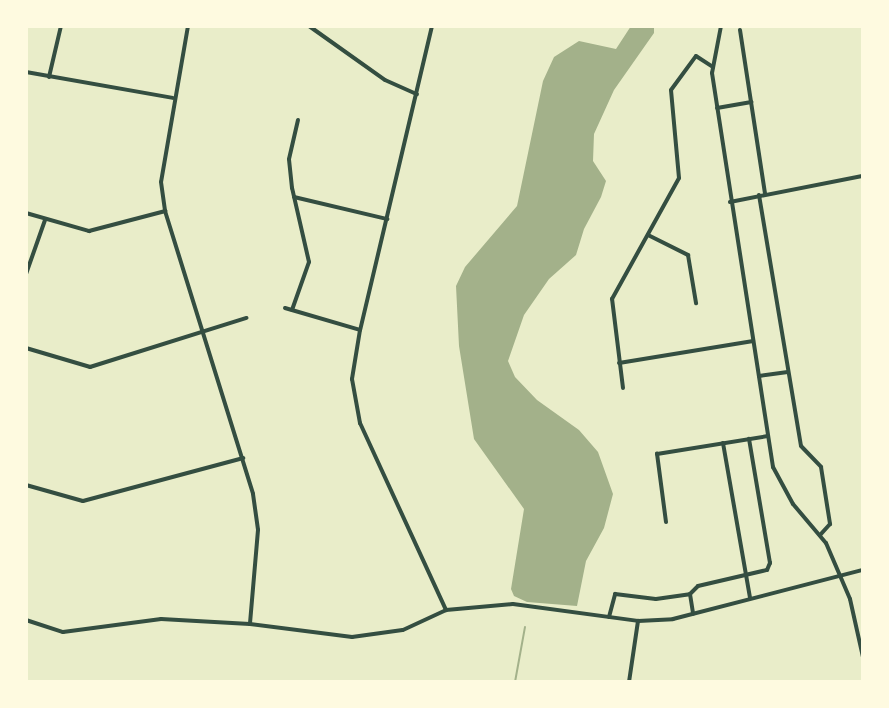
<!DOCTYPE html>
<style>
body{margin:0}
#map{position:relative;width:889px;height:708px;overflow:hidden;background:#e9edc9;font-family:"DejaVu Sans",sans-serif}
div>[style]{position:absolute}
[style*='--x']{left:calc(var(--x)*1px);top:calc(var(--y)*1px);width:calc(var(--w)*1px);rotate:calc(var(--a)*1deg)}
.water>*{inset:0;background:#a3b18a}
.stream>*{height:2px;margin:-1px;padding:0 1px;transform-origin:1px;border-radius:1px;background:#a3b18a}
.minor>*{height:4px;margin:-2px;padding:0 2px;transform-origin:2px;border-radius:2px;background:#344e41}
span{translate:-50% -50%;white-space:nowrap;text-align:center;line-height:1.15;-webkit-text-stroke:6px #fefae0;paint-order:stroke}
.frame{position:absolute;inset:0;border:28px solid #fefae0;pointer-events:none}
</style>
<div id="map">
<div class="water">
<i style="clip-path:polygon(631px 26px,654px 26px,654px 33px,614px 90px,594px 134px,593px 161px,606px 181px,601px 197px,584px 229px,576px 255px,549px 279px,524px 315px,508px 361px,515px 377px,537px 400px,579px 430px,598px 452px,613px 494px,604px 528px,586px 561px,577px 606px,527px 602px,514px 596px,511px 589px,524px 509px,474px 439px,459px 346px,456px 286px,465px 267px,517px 206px,543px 81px,554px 57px,579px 41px,616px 49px)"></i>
</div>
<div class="stream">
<i style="--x:515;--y:682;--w:56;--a:-79.7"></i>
</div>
<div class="minor">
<i style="--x:188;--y:26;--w:158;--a:99.8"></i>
<i style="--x:161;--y:182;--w:29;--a:82"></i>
<i style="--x:165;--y:211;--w:296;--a:72.7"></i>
<i style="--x:253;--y:494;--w:36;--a:82"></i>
<i style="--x:258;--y:530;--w:94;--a:94.9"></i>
<i style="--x:309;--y:26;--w:93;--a:35.4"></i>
<i style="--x:385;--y:80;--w:35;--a:24"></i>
<i style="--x:432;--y:26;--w:312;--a:103.3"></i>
<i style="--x:360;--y:330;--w:50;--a:99.3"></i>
<i style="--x:352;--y:379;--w:45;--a:79.7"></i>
<i style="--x:360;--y:423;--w:206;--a:65.3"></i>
<i style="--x:721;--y:26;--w:48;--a:100.8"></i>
<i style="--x:712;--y:73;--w:399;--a:81.2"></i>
<i style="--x:773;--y:467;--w:42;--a:61.6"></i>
<i style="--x:793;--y:504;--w:51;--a:49.8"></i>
<i style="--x:826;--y:543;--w:61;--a:66.8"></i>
<i style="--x:850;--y:599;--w:59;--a:77.4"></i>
<i style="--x:740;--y:30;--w:165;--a:81.3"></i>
<i style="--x:26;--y:72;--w:149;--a:10"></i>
<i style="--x:49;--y:77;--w:52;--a:-76.8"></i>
<i style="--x:717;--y:108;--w:35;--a:-10"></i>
<i style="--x:759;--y:195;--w:254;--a:80.5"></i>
<i style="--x:801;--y:446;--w:29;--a:46"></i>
<i style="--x:821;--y:467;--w:58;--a:81"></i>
<i style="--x:830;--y:524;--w:15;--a:132"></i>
<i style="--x:294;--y:197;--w:96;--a:13.3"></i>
<i style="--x:730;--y:202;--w:136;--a:-11.1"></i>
<i style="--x:26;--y:213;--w:66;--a:15.9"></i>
<i style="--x:89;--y:231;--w:79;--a:-14.7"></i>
<i style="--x:648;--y:235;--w:45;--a:26.6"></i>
<i style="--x:688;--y:255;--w:49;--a:80.5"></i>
<i style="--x:26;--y:274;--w:57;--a:-70.6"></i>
<i style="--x:285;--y:308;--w:78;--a:16.3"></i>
<i style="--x:292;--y:310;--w:51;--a:-70.5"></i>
<i style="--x:309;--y:262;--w:76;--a:-102.9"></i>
<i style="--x:292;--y:188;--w:29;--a:-96"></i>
<i style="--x:289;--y:159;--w:40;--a:-77"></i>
<i style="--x:26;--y:348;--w:67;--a:16.5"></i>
<i style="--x:90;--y:367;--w:164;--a:-17.4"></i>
<i style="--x:619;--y:363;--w:136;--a:-9.3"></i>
<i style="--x:759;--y:376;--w:29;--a:-8"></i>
<i style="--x:623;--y:388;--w:90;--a:-97"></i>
<i style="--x:612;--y:299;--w:138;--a:-61"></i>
<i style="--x:679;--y:178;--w:88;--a:-95.2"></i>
<i style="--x:671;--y:90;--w:42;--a:-53.7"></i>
<i style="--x:696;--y:56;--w:20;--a:33"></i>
<i style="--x:723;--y:443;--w:157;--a:80.1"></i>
<i style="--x:26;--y:485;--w:59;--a:15.7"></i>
<i style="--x:83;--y:501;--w:166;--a:-15"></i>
<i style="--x:666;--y:522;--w:69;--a:-97.5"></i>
<i style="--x:657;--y:454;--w:112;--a:-9.2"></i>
<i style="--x:690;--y:594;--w:11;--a:-45"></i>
<i style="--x:698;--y:586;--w:71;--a:-13.1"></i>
<i style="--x:767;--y:570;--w:8;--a:-67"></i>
<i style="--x:770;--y:563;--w:126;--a:-99.6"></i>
<i style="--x:609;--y:617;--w:24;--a:-75"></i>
<i style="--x:615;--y:594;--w:41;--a:7"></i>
<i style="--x:656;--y:599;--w:34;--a:-8"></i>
<i style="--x:690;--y:594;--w:20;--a:81"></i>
<i style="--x:26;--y:620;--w:39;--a:18"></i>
<i style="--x:63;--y:632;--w:99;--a:-7.6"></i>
<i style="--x:161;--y:619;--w:89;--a:3.2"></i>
<i style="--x:250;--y:624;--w:103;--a:7.3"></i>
<i style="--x:352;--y:637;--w:51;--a:-7.8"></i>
<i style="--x:403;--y:630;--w:47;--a:-24.9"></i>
<i style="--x:446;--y:610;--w:67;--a:-5.1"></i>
<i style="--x:513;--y:604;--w:126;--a:7.7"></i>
<i style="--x:638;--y:621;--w:35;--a:-3"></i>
<i style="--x:673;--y:619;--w:196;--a:-14.5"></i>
<i style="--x:629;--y:682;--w:62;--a:-81.6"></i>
</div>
<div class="frame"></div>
</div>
